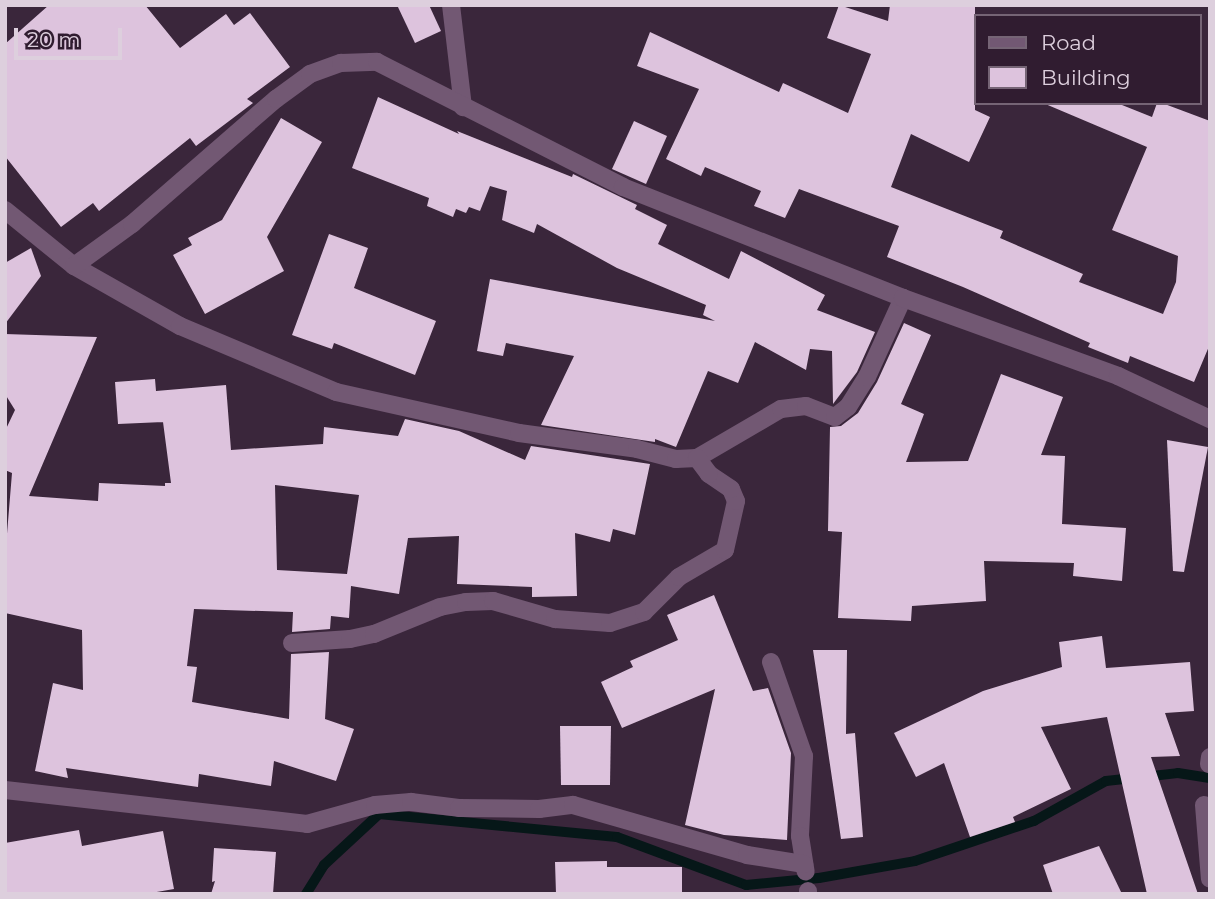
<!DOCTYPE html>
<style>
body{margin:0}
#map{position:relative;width:1215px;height:899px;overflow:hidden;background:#3a263b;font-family:Montserrat,sans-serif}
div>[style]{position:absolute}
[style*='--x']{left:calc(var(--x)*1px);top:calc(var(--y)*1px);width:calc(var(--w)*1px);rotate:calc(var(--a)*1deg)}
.stream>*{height:10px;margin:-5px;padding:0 5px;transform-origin:5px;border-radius:5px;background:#061718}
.building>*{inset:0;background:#ddc3dd}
.minor>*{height:18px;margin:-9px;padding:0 9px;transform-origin:9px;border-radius:9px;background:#725873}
span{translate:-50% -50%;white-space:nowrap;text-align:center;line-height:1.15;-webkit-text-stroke:7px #301c30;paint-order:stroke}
.frame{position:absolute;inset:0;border:7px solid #ddcfdd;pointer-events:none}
.legend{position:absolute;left:974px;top:14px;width:228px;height:91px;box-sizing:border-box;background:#301c30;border:2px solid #756475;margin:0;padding:9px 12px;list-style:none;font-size:21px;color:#ddcfdd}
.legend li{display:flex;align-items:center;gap:14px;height:35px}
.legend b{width:35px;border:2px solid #756475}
.scale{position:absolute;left:14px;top:28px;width:108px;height:32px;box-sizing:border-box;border:4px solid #ddcfdd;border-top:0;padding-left:9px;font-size:21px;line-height:24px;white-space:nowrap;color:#ddcfdd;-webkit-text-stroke:5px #301c30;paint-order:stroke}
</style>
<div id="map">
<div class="stream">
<i style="--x:306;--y:894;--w:34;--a:-58"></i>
<i style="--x:324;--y:865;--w:75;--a:-42.8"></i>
<i style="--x:379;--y:814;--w:239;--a:5.5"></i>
<i style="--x:617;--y:837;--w:138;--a:20.4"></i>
<i style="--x:746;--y:885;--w:73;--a:-5.5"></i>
<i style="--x:819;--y:878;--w:97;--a:-10"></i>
<i style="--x:915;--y:861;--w:126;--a:-18.6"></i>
<i style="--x:1034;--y:821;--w:82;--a:-29.1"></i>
<i style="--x:1106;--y:781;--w:72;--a:-6.3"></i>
<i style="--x:1178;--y:773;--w:32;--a:9"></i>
</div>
<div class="building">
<i style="clip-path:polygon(49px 5px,145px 5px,180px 48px,226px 14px,234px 25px,250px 13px,290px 67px,247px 99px,253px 103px,196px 146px,190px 138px,99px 211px,93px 203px,61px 227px,5px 156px,5px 44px)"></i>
<i style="clip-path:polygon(397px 5px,429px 5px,441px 31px,415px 43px)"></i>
<i style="clip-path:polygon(839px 5px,888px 21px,890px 5px,975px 5px,975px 110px,990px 117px,969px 162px,911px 134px,891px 187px,1003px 231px,1000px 238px,1083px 274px,1079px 282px,1163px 314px,1176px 282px,1178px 256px,1112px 230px,1147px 147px,1043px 103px,1117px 103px,1152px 117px,1157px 103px,1162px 103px,1210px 121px,1210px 344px,1194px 382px,1130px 356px,1128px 363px,1088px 347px,1090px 343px,963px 287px,887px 257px,899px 226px,799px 189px,785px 218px,754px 206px,761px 191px,705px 167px,701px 176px,666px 159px,699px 89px,637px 66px,650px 32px,779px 92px,783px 83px,848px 113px,871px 54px,827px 38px)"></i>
<i style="clip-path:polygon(378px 97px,459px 134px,457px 131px,572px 177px,573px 174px,637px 205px,635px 209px,667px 225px,658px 244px,729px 279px,741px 251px,825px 295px,817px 310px,875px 332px,857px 372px,833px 404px,832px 351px,810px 349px,806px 370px,755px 342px,738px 383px,708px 371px,676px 447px,655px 439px,655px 442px,541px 425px,574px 356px,506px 343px,503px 356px,477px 351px,490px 279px,715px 321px,703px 315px,706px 305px,617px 268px,537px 224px,534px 233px,502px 220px,507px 191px,490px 186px,480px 211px,469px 207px,466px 213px,456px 209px,453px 217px,427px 206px,429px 198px,352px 168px)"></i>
<i style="clip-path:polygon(281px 118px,322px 142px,267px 237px,284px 271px,205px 314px,173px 255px,192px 245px,188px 238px,222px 220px)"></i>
<i style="clip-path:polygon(634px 121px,667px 136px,646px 184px,612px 169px)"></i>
<i style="clip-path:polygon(329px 234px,368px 248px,354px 288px,436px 321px,415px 375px,334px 343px,332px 349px,292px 335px)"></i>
<i style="clip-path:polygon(31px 248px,41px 276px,5px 324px,5px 263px)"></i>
<i style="clip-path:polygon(904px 323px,931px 335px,901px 404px,924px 414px,906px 462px,968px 461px,1001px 374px,1063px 397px,1041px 455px,1065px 456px,1062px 524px,1126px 528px,1122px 581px,1073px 576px,1074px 563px,984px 561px,986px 601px,912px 606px,911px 621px,838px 618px,842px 532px,828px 531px,830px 427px,841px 426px,858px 413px,877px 382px)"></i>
<i style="clip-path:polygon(evenodd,5px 334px,97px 337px,29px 496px,98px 501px,99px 483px,165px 486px,165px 483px,171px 483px,163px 422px,118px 424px,115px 382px,155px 379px,156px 391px,226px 385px,231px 450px,323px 444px,324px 427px,398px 436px,405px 419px,459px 431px,525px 460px,531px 446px,650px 464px,635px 535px,613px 529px,610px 542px,575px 533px,577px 596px,532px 597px,532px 587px,457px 584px,459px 536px,408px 538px,399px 594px,351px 586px,349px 618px,331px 616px,330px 629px,292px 632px,293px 612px,194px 609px,187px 666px,197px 667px,192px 702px,289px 719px,291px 654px,329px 652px,325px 719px,354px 729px,336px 781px,274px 761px,271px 786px,199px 774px,198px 787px,66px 768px,68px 778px,35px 771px,53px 683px,83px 690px,82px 630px,5px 613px,5px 558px,12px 473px,5px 470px,5px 431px,15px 410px,5px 394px,5px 334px,275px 485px,359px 495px,347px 574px,277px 570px,275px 485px)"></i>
<i style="clip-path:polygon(1167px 440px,1208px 447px,1184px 572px,1173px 571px)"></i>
<i style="clip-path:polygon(714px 595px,753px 691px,768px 688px,791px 753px,787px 840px,724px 835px,685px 825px,715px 689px,622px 728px,601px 682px,633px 667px,630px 661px,678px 640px,667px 615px)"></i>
<i style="clip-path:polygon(1102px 636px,1106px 668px,1190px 662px,1194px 711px,1165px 713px,1180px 756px,1151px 757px,1198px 894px,1147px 894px,1107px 717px,1041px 727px,1071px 789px,1013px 817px,1015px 822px,970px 837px,944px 763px,916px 777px,894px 733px,983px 691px,1062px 667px,1059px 642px)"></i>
<i style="clip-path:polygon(813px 650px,847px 650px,846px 734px,855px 733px,863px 837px,841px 839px)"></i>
<i style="clip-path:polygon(560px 726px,611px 726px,610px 785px,561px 785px)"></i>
<i style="clip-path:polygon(79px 830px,82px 846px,163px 831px,174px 889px,145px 894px,5px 894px,5px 843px)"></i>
<i style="clip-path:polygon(1099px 846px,1122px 894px,1053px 894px,1043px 865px)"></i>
<i style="clip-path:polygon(214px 848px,276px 852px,273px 894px,211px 894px,215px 881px,212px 882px)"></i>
<i style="clip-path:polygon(607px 861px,607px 867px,682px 867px,682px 894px,556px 894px,555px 862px)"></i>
</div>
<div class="minor">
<i style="--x:451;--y:5;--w:103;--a:83.3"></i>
<i style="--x:5;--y:210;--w:89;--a:39.1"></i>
<i style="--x:74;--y:266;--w:122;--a:29.5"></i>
<i style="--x:180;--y:326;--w:169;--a:22.9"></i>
<i style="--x:336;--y:392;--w:188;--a:12.6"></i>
<i style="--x:519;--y:433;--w:119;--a:7.7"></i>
<i style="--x:637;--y:449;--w:40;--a:14.4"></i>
<i style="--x:676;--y:459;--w:21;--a:-3"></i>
<i style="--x:697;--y:458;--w:97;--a:-30.3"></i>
<i style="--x:781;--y:409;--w:25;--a:-7"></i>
<i style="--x:806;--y:406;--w:31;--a:21"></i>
<i style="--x:835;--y:417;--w:16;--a:-38"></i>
<i style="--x:848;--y:407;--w:36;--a:-58"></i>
<i style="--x:867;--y:377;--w:87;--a:-65.5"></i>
<i style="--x:74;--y:266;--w:72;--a:-35.9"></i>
<i style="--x:132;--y:224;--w:191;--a:-41"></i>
<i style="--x:276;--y:99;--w:42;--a:-36.3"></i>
<i style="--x:310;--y:74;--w:33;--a:-20"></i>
<i style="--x:341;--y:63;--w:36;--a:-2"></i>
<i style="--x:377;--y:62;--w:276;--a:26.9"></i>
<i style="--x:623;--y:187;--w:301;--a:21.6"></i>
<i style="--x:903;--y:298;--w:229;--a:19.9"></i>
<i style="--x:1118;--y:376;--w:102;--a:25.1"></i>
<i style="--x:292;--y:643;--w:58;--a:-3.9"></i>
<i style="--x:350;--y:639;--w:25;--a:-12"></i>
<i style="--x:374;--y:634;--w:71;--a:-22.2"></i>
<i style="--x:440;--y:607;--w:26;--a:-11"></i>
<i style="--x:466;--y:602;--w:27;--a:-2"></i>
<i style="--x:493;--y:601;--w:65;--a:16.2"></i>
<i style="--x:555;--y:619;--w:55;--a:4.2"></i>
<i style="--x:610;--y:623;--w:36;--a:-18"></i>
<i style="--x:644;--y:612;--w:49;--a:-45"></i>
<i style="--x:679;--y:577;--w:53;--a:-30.4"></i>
<i style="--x:725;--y:550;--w:50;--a:-77.3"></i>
<i style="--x:736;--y:501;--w:13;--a:-113"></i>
<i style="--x:731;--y:489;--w:27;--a:-146"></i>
<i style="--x:709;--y:474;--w:20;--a:-127"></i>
<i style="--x:771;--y:662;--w:100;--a:70.7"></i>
<i style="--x:804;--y:756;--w:80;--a:92.9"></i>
<i style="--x:800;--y:836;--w:36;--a:81"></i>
<i style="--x:1209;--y:764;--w:7;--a:-82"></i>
<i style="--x:5;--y:790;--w:304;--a:6.4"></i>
<i style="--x:307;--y:824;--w:71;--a:-15.6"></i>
<i style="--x:375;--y:805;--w:36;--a:-5"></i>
<i style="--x:411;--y:802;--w:48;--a:7.1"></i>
<i style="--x:459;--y:808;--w:80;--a:0.7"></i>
<i style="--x:539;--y:809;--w:34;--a:-7"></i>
<i style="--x:573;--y:805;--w:181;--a:16"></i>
<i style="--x:747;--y:855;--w:58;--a:9"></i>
<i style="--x:1204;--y:805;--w:74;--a:85.4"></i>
<i style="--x:808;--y:891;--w:3;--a:90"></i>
</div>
<div class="frame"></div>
<ul class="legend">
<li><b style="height:9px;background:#725873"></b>Road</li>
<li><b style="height:19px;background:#ddc3dd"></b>Building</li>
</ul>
<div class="scale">20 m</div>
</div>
